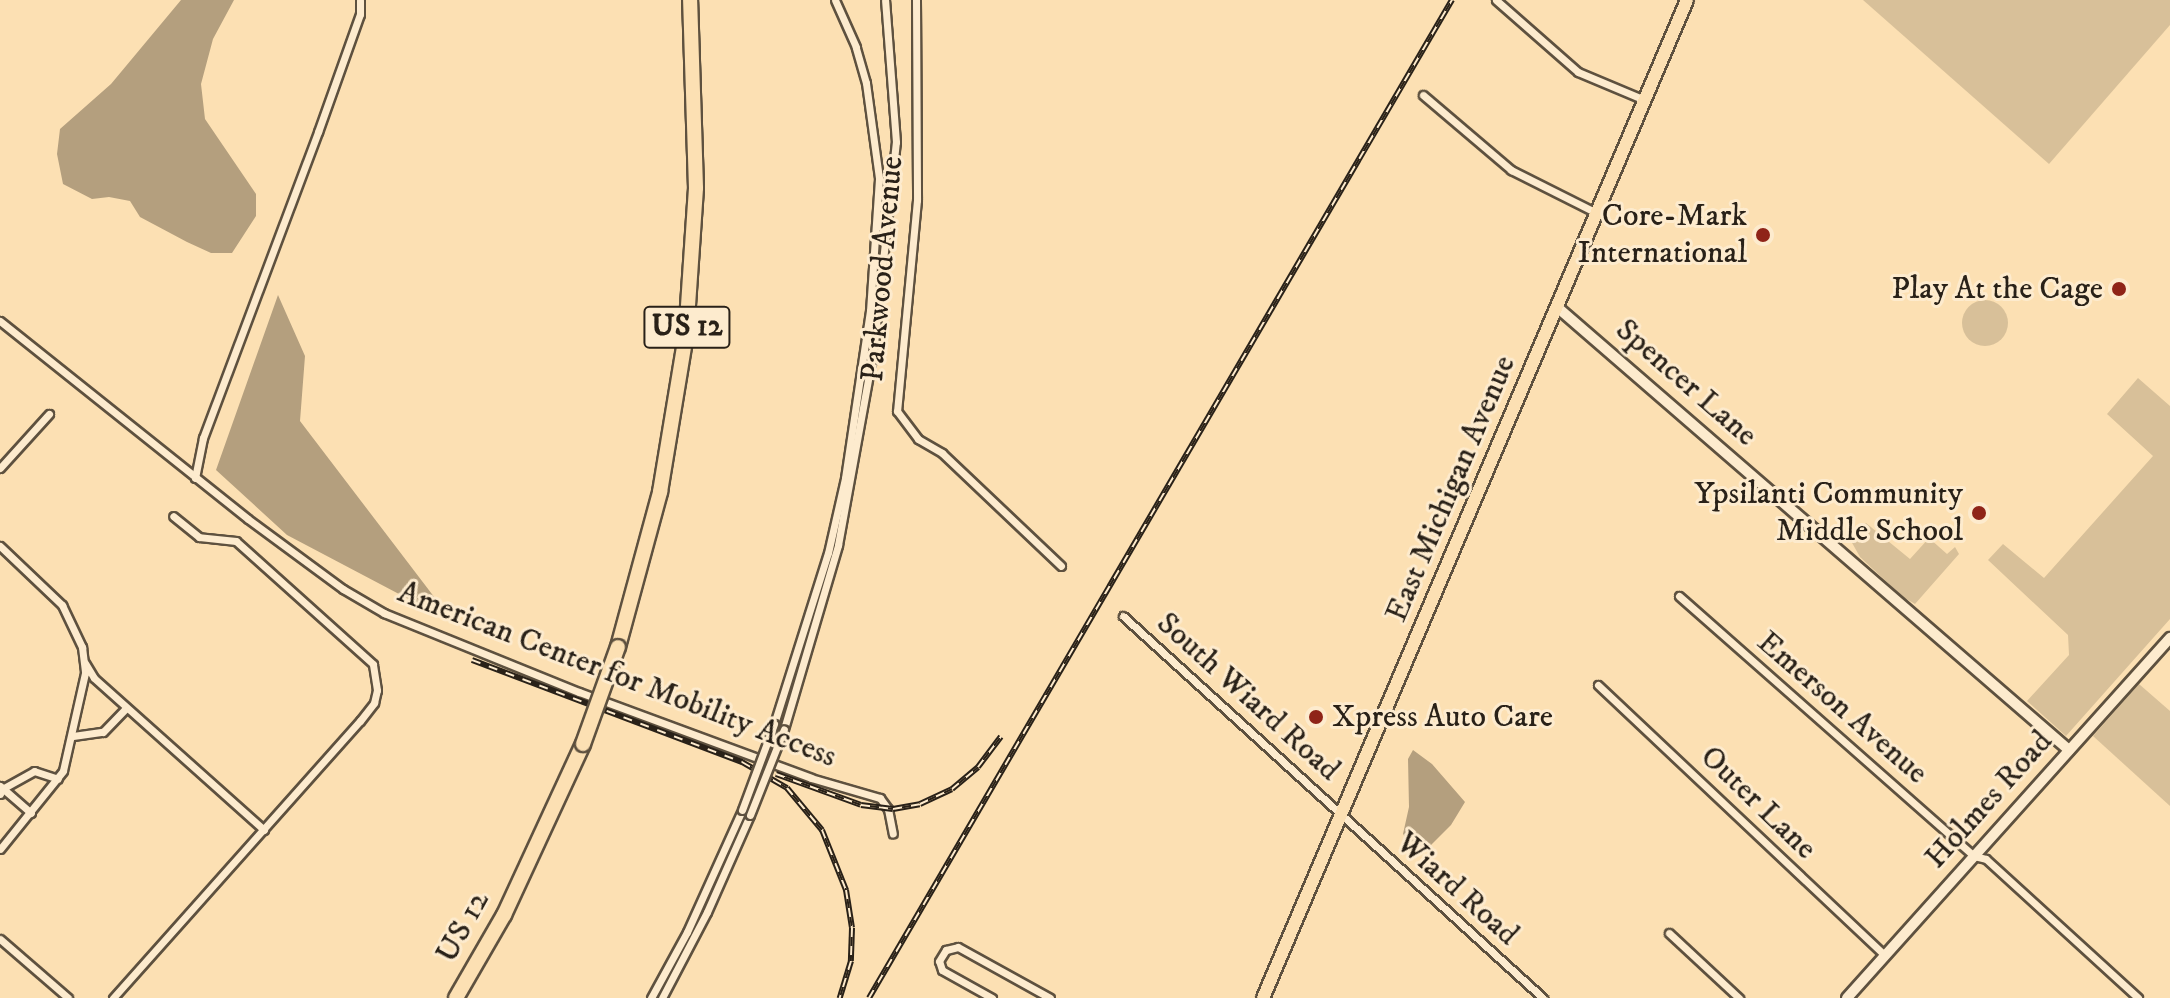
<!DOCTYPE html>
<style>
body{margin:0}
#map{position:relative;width:2170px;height:998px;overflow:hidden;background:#fce0b3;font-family:"IM FELL DW Pica",serif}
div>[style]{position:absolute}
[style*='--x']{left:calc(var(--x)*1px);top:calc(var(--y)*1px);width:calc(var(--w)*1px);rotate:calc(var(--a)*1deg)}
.green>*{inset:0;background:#d8c099}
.round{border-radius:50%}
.water>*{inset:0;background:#b49f7e}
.roads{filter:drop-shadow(2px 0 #5e513f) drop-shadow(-2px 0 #5e513f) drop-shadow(0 2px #5e513f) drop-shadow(0 -2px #5e513f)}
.street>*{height:7px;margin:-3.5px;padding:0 3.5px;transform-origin:3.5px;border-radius:3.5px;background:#fdebce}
.secondary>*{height:10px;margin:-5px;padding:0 5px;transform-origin:5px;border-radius:5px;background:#fdebce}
.primary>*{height:12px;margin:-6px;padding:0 6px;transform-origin:6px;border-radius:6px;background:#fce0b3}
.highway>*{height:14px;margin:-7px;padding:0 7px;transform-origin:7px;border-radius:7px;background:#fce0b3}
.rail>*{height:6px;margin-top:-3px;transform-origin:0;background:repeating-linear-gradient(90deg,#fdebce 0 9px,#292118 0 18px);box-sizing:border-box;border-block:2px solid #292118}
.bridges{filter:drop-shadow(2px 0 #5e513f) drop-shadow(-2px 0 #5e513f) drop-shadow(0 2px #5e513f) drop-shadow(0 -2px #5e513f)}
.street-bridge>*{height:7px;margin:-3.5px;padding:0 3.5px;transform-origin:3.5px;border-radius:3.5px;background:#fdebce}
.highway-bridge>*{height:14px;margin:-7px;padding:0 7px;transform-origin:7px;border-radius:7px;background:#fce0b3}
.dots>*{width:22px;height:22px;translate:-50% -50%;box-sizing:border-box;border:4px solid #fdebce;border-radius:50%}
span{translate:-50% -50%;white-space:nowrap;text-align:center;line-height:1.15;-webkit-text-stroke:6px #fdebce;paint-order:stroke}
.shield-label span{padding:2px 6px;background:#fdebce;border:2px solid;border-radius:6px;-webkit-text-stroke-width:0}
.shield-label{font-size:30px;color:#292118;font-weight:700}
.poi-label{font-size:32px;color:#292118}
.right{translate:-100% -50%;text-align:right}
.left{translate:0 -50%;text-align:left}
.street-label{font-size:32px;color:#292118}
</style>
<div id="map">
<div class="green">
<i style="clip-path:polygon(1863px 0,2170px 0,2170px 25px,2049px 164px)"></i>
<i class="round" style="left:1962px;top:300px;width:46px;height:46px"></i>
<i style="clip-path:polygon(2138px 378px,2170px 406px,2170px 619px,2066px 736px,2027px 701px,2069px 655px,2068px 635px,1988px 560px,2003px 544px,2044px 578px,2153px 456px,2107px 414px)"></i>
<i style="clip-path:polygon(1866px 523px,1910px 559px,1929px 538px,1947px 554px,1955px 547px,1959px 554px,1915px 604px,1903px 597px,1860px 557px,1851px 541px)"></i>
<i style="clip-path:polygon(2139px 684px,2170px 711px,2170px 806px,2093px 736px)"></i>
</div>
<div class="water">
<i style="clip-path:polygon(181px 0,234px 0,213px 39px,201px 84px,205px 119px,256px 194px,256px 216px,232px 253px,211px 253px,187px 242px,140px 217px,130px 201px,109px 197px,92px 199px,63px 184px,57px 154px,60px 129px,111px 84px)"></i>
<i style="clip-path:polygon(278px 295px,305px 356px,300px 421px,454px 623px,287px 535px,216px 470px)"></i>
<i style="clip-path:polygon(1413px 750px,1432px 764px,1465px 802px,1451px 825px,1425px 851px,1414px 849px,1403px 834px,1409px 807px,1408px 759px)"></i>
</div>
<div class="roads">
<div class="street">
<i style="--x:916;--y:0;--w:200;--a:89.7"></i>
<i style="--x:917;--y:200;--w:212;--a:95.4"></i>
<i style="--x:897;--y:411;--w:35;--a:53"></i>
<i style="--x:918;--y:439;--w:28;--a:30"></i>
<i style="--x:942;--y:453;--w:164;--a:43.5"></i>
<i style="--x:1496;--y:0;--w:109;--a:41.3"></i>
<i style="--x:1578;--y:72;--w:73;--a:22.7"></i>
<i style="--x:1423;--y:95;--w:116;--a:40.4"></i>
<i style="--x:1511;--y:170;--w:96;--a:26.6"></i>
<i style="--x:0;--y:321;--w:317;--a:38.6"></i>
<i style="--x:248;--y:519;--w:118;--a:36.4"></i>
<i style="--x:343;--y:589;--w:48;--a:30.3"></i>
<i style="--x:384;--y:613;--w:210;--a:22.1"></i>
<i style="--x:579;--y:692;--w:247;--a:20.3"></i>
<i style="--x:811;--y:778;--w:72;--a:16.2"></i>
<i style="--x:880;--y:798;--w:14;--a:54"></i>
<i style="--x:888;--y:809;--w:25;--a:79"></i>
<i style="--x:0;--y:468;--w:73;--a:-47.8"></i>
<i style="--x:195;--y:478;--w:41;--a:-78.7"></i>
<i style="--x:203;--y:438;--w:327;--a:-69.4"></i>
<i style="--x:318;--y:132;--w:125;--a:-70.4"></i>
<i style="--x:360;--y:14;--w:14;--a:-90"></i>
<i style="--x:0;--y:546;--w:86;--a:43.6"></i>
<i style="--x:62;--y:605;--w:47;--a:64.5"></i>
<i style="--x:82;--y:647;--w:26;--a:83"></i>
<i style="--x:85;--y:673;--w:100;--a:102.7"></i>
<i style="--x:63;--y:771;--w:100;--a:128.9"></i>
<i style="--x:1679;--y:596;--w:393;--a:41.4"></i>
<i style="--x:1974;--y:856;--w:12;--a:14"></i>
<i style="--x:1986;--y:859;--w:206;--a:42.4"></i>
<i style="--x:1123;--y:616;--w:568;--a:42.29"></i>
<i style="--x:85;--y:663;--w:17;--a:59"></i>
<i style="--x:94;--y:678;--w:228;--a:41.8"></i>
<i style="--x:1598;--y:685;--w:394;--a:43.3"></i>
<i style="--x:774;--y:724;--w:179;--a:-72.5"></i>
<i style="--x:828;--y:553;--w:77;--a:-77.2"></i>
<i style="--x:845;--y:478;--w:169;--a:-81.5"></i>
<i style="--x:870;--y:311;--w:133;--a:-86.1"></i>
<i style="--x:879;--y:178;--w:96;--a:-97.8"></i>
<i style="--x:866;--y:83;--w:37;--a:-106"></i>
<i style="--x:856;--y:47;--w:51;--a:-114.1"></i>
<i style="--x:784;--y:729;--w:192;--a:-73.6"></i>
<i style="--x:838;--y:545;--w:195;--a:-79.7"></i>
<i style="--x:873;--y:353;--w:212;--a:-83.8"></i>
<i style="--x:896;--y:142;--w:142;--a:-94.4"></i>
<i style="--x:73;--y:736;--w:30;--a:-8"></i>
<i style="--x:103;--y:732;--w:33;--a:-46"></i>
<i style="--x:0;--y:786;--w:41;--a:41.1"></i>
<i style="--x:0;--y:794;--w:5;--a:-68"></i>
<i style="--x:2;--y:789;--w:37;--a:-29"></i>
<i style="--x:34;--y:771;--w:25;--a:18"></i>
<i style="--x:1669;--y:933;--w:96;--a:42.9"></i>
<i style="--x:0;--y:939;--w:90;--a:40.9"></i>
<i style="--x:113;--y:998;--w:371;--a:-48.3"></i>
<i style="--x:360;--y:721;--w:23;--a:-52"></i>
<i style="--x:374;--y:703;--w:13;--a:-77"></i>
<i style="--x:377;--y:690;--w:26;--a:-99"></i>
<i style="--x:373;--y:664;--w:184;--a:-138.1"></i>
<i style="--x:236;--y:541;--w:37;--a:-174"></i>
<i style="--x:199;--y:537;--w:33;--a:-141"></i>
<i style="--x:651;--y:998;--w:75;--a:-61.4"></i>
<i style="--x:687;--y:932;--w:134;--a:-65.7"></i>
<i style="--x:662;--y:998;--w:97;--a:-62.4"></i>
<i style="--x:707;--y:912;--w:106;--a:-66.1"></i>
<i style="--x:992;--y:998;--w:57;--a:-150.8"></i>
<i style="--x:942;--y:970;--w:9;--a:-108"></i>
<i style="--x:939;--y:961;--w:13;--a:-58"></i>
<i style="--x:946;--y:950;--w:12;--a:-14"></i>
<i style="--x:958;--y:947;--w:105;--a:29"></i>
</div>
<div class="secondary">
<i style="--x:1557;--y:307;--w:677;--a:40.87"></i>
<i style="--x:1847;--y:998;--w:484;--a:-48.1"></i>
</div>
<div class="primary">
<i style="--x:1263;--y:998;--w:1084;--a:-66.98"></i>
</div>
<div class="highway">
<i style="--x:618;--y:647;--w:161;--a:-74.8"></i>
<i style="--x:660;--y:492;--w:159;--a:-80.6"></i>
<i style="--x:686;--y:335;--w:147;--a:-86.1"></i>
<i style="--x:696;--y:188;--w:188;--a:-91.8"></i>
<i style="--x:456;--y:998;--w:96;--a:-60"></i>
<i style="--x:504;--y:915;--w:188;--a:-65.2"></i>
</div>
</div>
<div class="rail">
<i style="--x:472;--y:660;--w:289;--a:20.7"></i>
<i style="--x:742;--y:762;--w:52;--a:30"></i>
<i style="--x:787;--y:788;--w:55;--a:50.2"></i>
<i style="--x:822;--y:830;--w:65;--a:68.2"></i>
<i style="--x:846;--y:890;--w:38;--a:81"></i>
<i style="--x:852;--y:928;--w:33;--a:92"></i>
<i style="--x:851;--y:961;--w:39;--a:107"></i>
<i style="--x:776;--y:774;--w:90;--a:20"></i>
<i style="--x:861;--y:805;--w:32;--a:7"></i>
<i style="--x:893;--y:809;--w:27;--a:-10"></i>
<i style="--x:920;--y:804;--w:35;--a:-25"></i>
<i style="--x:952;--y:789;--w:34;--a:-40"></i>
<i style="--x:978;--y:767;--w:38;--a:-53"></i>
<i style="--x:869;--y:998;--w:1156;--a:-59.71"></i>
</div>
<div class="bridges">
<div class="street-bridge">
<i style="--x:742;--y:810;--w:92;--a:-69.6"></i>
<i style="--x:750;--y:815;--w:92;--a:-68.4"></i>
</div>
<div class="highway-bridge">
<i style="--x:583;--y:744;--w:103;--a:-70.2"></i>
</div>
</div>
<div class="dots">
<i style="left:1763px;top:235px;background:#8f2418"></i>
<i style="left:2119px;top:289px;background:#8f2418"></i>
<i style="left:1979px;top:513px;background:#8f2418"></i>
<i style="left:1316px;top:717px;background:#8f2418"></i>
</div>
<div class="shield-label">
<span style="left:687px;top:327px">US 12</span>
</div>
<div class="poi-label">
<span class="right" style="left:1747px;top:235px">Core-Mark<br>International</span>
<span class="right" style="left:2103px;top:289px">Play At the Cage</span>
<span class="right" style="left:1963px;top:513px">Ypsilanti Community<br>Middle School</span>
<span class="left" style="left:1332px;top:717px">Xpress Auto Care</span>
</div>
<div class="street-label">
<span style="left:883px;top:269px;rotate:-85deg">Parkwood Avenue</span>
<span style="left:1686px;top:383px;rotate:41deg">Spencer Lane</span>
<span style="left:1451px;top:489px;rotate:-67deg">East Michigan Avenue</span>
<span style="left:617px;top:675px;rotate:21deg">American Center for Mobility Access</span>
<span style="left:1248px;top:697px;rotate:42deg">South Wiard Road</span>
<span style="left:1842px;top:708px;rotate:41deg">Emerson Avenue</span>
<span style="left:1989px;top:800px;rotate:-48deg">Holmes Road</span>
<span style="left:1758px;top:803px;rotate:44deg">Outer Lane</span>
<span style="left:1457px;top:889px;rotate:42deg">Wiard Road</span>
<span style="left:463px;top:927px;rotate:-61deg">US 12</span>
</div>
</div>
